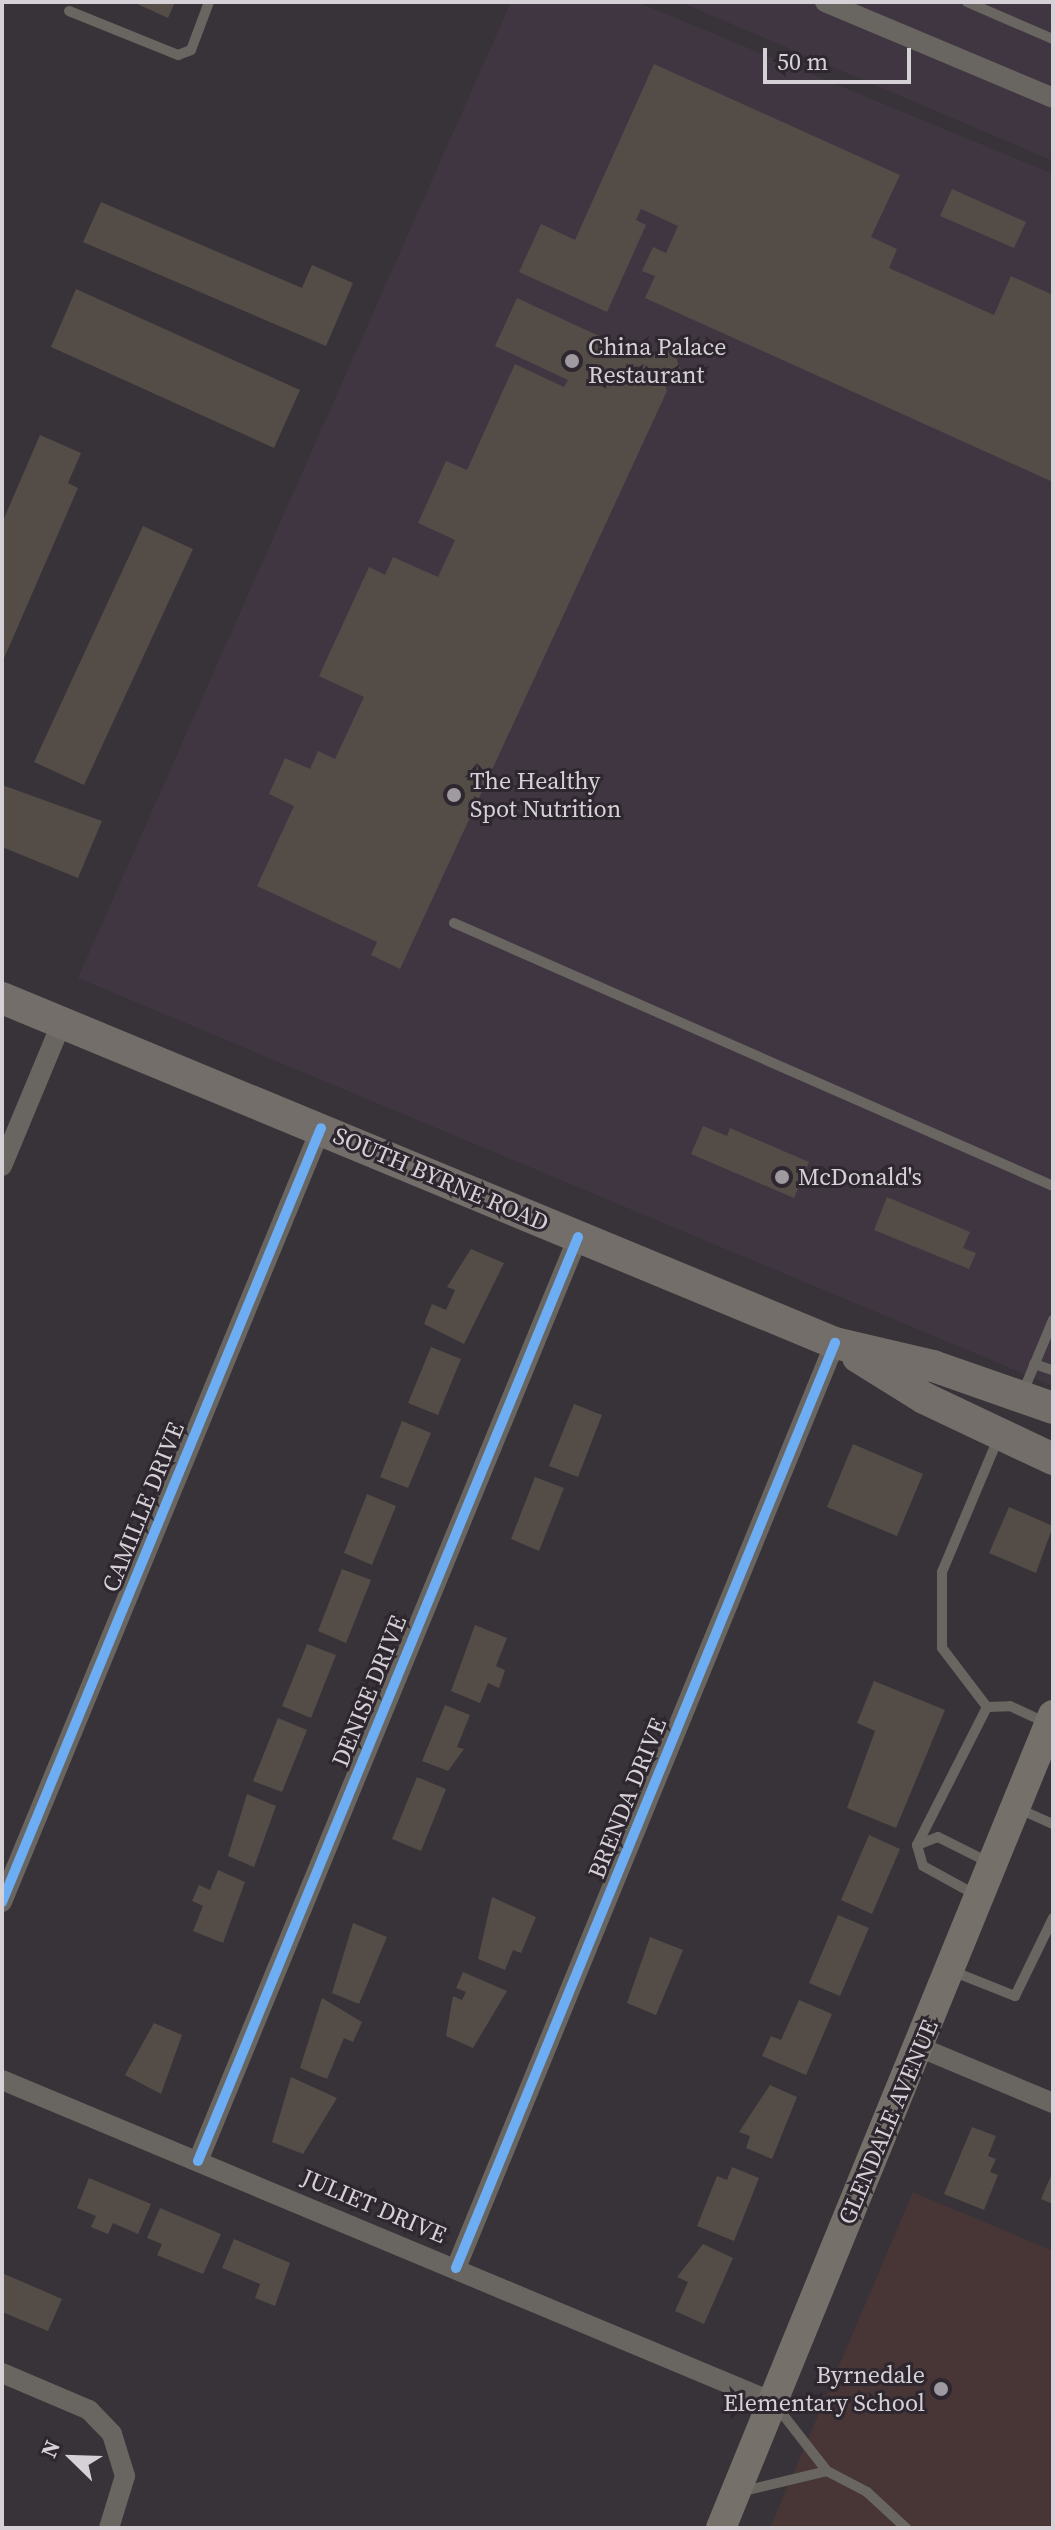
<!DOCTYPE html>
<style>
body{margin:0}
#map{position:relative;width:1055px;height:2530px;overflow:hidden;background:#373338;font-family:"Source Serif 4",serif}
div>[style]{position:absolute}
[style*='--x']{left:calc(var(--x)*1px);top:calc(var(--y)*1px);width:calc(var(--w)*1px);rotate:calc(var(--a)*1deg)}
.built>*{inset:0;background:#403642}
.education>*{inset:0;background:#473635}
.building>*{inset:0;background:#544c47}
.lane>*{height:10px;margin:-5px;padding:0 5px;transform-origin:5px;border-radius:5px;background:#696661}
.street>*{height:20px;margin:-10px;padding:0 10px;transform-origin:10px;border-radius:10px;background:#696661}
.secondary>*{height:30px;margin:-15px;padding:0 15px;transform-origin:15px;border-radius:15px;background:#75716a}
.primary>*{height:32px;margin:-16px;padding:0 16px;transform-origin:16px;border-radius:16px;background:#736e69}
.cycleway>*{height:10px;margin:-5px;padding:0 5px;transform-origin:5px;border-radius:5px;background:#6dadf4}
.dots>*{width:22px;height:22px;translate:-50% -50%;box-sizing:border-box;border:4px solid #2e272f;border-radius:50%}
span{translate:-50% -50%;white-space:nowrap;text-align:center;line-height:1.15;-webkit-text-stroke:6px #2e272f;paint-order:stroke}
.poi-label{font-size:24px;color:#d5d1d6}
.left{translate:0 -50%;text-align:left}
.right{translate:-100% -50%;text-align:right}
.street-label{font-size:24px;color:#d5d1d6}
.frame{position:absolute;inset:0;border:4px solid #d5d1d6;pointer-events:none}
.north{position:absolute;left:32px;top:2418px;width:80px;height:80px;-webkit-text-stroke:6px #2e272f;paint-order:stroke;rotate:293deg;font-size:22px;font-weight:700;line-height:32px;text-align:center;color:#d5d1d6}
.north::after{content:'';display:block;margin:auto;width:28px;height:36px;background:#d5d1d6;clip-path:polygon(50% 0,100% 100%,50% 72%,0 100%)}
.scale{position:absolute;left:763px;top:48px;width:148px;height:36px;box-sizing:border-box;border:4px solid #d5d1d6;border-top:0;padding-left:10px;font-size:24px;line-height:28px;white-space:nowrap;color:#d5d1d6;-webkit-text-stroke:6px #2e272f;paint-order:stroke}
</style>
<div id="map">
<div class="built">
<i style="clip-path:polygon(511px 2px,637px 2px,1053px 174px,1053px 1386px,78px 978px)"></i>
<i style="clip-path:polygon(680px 2px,1053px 2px,1053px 161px)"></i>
</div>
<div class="education">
<i style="clip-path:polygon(913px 2192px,1053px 2251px,1053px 2528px,770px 2528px)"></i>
</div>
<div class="building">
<i style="clip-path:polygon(133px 2px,175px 2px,168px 18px)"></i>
<i style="clip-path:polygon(654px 64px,900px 175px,871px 237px,897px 249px,889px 268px,994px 315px,1011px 276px,1053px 295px,1053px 482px,645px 298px,655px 276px,642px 271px,653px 247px,666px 253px,678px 226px,641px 209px,636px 220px,646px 225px,607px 312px,519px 272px,541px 224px,575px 240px)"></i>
<i style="clip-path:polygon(952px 189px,1026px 222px,1014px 248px,940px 216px)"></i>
<i style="clip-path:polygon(101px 202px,302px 288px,312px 265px,353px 283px,326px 346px,83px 242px)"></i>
<i style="clip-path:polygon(76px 289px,300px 390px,274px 448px,51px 347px)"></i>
<i style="clip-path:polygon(517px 298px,625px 348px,649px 343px,656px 356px,673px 350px,681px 370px,663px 378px,667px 391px,400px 969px,371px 955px,377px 942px,257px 886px,294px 806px,269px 794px,285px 758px,310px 769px,318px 751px,335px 759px,364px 697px,319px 676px,369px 567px,385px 575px,393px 557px,438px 577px,455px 540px,418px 523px,446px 461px,467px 470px,515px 364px,564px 387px,568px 380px,495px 346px)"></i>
<i style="clip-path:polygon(40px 435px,81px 453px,68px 483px,78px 488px,2px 663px,2px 523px)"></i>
<i style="clip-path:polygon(143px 526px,193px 549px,84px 785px,34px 762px)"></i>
<i style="clip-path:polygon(2px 785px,102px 821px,78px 878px,2px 847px)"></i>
<i style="clip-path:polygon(703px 1126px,727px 1136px,730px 1128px,809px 1162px,794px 1198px,691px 1154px)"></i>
<i style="clip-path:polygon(887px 1197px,970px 1232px,963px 1248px,976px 1253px,969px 1269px,874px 1230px)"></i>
<i style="clip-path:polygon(471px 1249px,504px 1263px,464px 1344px,424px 1324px,432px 1304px,446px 1310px,455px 1290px,447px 1287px)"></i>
<i style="clip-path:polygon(431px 1347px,461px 1359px,438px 1415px,408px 1403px)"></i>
<i style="clip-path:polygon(574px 1404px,602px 1415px,578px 1477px,549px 1466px)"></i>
<i style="clip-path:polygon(402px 1421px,431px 1433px,408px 1488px,380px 1477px)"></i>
<i style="clip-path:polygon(853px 1444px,923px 1474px,897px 1536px,827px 1507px)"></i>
<i style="clip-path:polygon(535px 1477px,564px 1488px,539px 1551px,511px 1539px)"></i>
<i style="clip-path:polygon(367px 1494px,396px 1506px,372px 1565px,344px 1553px)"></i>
<i style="clip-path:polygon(1009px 1507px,1053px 1526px,1036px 1573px,989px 1553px)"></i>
<i style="clip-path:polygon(342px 1569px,371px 1580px,346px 1643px,318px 1631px)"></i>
<i style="clip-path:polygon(475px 1625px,507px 1638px,496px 1666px,505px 1670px,499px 1688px,488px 1683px,480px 1703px,451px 1691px)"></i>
<i style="clip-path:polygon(307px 1644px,336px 1655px,311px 1718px,282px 1706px)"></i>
<i style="clip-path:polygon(874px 1681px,945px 1710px,896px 1828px,847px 1808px,875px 1731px,857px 1723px)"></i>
<i style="clip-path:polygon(445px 1705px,470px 1715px,457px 1747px,464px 1749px,448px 1771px,422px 1761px)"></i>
<i style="clip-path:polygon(278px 1718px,307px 1730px,282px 1792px,253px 1781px)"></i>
<i style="clip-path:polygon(417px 1777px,446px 1789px,421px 1851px,392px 1839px)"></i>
<i style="clip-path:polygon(247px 1794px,276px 1806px,254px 1867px,228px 1856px)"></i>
<i style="clip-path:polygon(869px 1835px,900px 1849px,872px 1914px,841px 1900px)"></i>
<i style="clip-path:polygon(218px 1870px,245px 1882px,223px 1943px,193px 1931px,203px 1906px,192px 1901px,199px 1885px,210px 1890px)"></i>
<i style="clip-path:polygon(492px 1897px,536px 1917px,521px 1953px,513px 1950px,505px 1970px,478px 1959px)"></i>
<i style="clip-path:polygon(838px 1915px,869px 1928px,840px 1996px,809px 1983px)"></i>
<i style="clip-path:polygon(353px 1923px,387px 1937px,359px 2004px,332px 1993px)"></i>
<i style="clip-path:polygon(650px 1937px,683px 1950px,656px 2015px,627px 2003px)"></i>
<i style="clip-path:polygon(463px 1972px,507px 1991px,473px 2048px,446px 2036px,453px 1996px,462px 2000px,466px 1992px,456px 1988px)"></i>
<i style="clip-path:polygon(322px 1998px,362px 2022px,353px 2042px,344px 2038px,327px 2079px,300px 2068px)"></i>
<i style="clip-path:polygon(799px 2000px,832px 2014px,806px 2075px,762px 2056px,771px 2036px,781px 2040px)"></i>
<i style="clip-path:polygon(154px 2023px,182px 2035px,161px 2094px,125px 2075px)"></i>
<i style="clip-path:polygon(291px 2077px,337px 2098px,303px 2154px,272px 2142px)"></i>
<i style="clip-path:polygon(770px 2085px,797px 2097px,772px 2159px,746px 2148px,750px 2136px,739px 2132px)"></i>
<i style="clip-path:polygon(972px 2127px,996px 2136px,988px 2156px,996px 2159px,990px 2172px,998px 2175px,984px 2210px,944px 2194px)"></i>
<i style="clip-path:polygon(732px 2167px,759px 2178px,734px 2241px,697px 2226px,717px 2176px,727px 2180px)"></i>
<i style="clip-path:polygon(1053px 2171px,1053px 2204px,1041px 2199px)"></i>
<i style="clip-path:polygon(89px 2178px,151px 2204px,138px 2234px,113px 2223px,108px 2234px,91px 2227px,96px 2216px,77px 2208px)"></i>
<i style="clip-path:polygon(160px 2208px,221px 2234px,203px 2274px,157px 2255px,162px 2244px,147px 2238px)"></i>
<i style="clip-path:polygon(234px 2239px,290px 2263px,275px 2306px,255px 2298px,260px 2284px,222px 2268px)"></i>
<i style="clip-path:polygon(703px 2244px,733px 2258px,704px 2324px,675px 2311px,688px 2282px,677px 2277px)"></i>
<i style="clip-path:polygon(2px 2273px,62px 2299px,48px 2331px,2px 2312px)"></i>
</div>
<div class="lane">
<i style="--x:967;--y:2;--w:94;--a:23.3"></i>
<i style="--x:69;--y:11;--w:118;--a:22"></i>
<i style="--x:178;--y:55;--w:14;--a:-21"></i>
<i style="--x:191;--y:50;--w:51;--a:-69.4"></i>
<i style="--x:454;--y:923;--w:654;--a:23.7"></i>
<i style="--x:1034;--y:1364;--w:20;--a:18"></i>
<i style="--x:1023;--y:1392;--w:78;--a:-67.4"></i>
<i style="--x:987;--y:1707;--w:23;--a:-2"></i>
<i style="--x:1010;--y:1706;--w:38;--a:25"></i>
<i style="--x:1019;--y:1809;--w:37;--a:24"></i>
<i style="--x:917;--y:1845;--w:155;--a:-63.1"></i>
<i style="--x:987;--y:1707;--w:74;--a:-127.3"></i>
<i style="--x:942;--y:1648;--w:76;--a:-90"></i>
<i style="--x:942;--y:1572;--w:144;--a:-67.2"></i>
<i style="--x:976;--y:1895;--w:60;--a:-151.3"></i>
<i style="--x:923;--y:1866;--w:22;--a:-106"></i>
<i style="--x:917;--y:1845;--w:22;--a:-21"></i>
<i style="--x:938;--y:1837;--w:56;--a:26.6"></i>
<i style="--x:952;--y:1971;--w:68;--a:21.6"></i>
<i style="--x:1015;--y:1996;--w:87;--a:-64"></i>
<i style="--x:777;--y:2407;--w:81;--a:52"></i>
<i style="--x:744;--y:2491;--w:85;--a:-13.5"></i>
<i style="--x:827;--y:2471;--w:45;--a:27.7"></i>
<i style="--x:867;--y:2492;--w:53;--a:42.7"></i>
</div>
<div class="street">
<i style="--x:825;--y:2;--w:247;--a:22.8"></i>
<i style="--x:2;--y:1166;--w:156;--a:-67.4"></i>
<i style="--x:2;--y:1902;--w:837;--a:-67.6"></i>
<i style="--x:919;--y:2047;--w:145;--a:22.7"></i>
<i style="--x:2;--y:2080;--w:832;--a:22.68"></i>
<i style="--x:198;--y:2161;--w:999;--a:-67.64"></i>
<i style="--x:456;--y:2268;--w:1000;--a:-67.72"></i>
<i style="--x:2;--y:2373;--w:95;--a:23"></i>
<i style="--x:89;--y:2410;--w:33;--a:46"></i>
<i style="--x:112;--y:2434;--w:44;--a:72.8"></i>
<i style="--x:125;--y:2476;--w:54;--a:107.1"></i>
</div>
<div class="secondary">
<i style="--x:721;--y:2528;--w:878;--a:-67.79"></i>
</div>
<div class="primary">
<i style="--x:2;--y:998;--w:902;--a:22.5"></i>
<i style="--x:835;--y:1343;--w:101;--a:13.2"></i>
<i style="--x:933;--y:1366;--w:127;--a:19.3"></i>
<i style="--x:858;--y:1357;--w:78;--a:31.8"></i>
<i style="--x:924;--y:1398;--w:143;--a:25.3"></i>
</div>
<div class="cycleway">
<i style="--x:2;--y:1902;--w:837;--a:-67.6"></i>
<i style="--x:198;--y:2161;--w:999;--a:-67.64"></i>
<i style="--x:456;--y:2268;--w:1000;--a:-67.72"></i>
</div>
<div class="dots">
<i style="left:572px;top:361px;background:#9e9a9f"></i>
<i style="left:454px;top:795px;background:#9e9a9f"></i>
<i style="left:782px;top:1177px;background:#9e9a9f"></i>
<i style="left:941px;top:2389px;background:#9e9a9f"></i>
</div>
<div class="poi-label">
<span class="left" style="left:588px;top:361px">China Palace<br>Restaurant</span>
<span class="left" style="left:470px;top:795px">The Healthy<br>Spot Nutrition</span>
<span class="left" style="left:798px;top:1177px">McDonald's</span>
<span class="right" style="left:925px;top:2389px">Byrnedale<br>Elementary School</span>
</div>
<div class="street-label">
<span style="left:441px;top:1179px;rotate:23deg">SOUTH BYRNE ROAD</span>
<span style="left:143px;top:1507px;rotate:-68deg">CAMILLE DRIVE</span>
<span style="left:369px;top:1691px;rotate:-68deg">DENISE DRIVE</span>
<span style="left:627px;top:1798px;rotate:-68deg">BRENDA DRIVE</span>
<span style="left:888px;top:2122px;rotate:-67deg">GLENDALE AVENUE</span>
<span style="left:374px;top:2206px;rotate:23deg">JULIET DRIVE</span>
</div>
<div class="frame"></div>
<div class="north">N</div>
<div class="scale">50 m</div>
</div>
